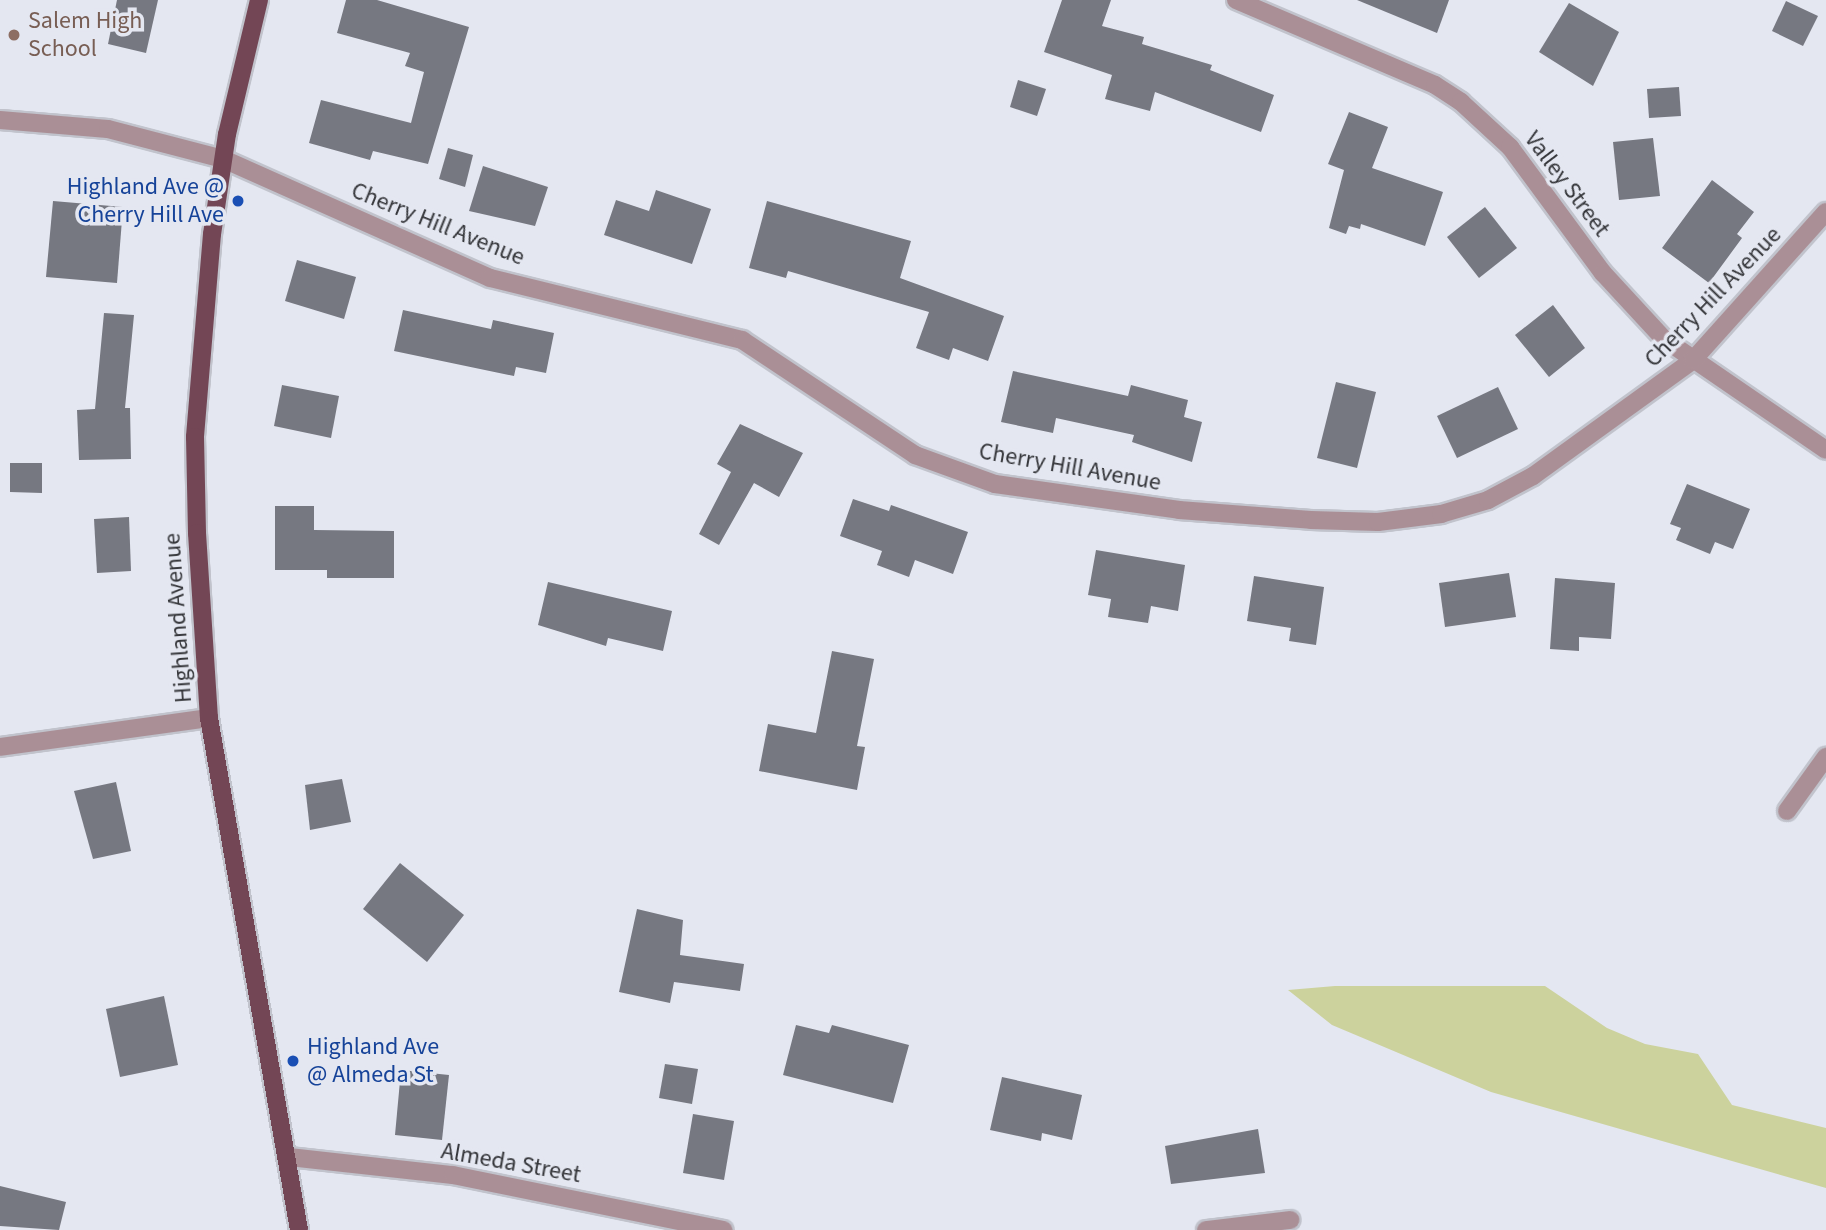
<!DOCTYPE html>
<style>
body{margin:0}
#map{position:relative;width:1826px;height:1230px;overflow:hidden;background:#e4e7f1;font-family:"Source Sans 3",sans-serif}
div>[style]{position:absolute}
[style*='--x']{left:calc(var(--x)*1px);top:calc(var(--y)*1px);width:calc(var(--w)*1px);rotate:calc(var(--a)*1deg)}
.green>*{inset:0;background:#ccd29d}
.building>*{inset:0;background:#767881}
.roads{filter:drop-shadow(2px 0 #c1c3cc) drop-shadow(-2px 0 #c1c3cc) drop-shadow(0 2px #c1c3cc) drop-shadow(0 -2px #c1c3cc)}
.minor>*{height:18px;margin:-9px;padding:0 9px;transform-origin:9px;border-radius:9px;background:#aa8f96}
.major>*{height:18px;margin:-9px;padding:0 9px;transform-origin:9px;border-radius:9px;background:#734655}
.dots>*{width:19px;height:19px;translate:-50% -50%;box-sizing:border-box;border:4px solid #e4e7f1;border-radius:50%}
span{translate:-50% -50%;white-space:nowrap;text-align:center;line-height:1.15;-webkit-text-stroke:7px #e4e7f1;paint-order:stroke}
.education-label{font-size:24px;color:#785e54}
.left{translate:0 -50%;text-align:left}
.street-label{font-size:24px;color:#343539}
.transit-label{font-size:24px;color:#164399}
.right{translate:-100% -50%;text-align:right}
</style>
<div id="map">
<div class="green">
<i style="clip-path:polygon(1335px 986px,1545px 986px,1607px 1028px,1645px 1044px,1698px 1054px,1732px 1105px,1826px 1128px,1826px 1188px,1491px 1092px,1332px 1025px,1288px 990px)"></i>
</div>
<div class="building">
<i style="clip-path:polygon(117px 0,158px 0,146px 53px,108px 44px)"></i>
<i style="clip-path:polygon(346px 0,377px 0,469px 27px,428px 164px,373px 151px,370px 160px,309px 143px,321px 100px,411px 123px,424px 72px,405px 66px,410px 53px,337px 33px)"></i>
<i style="clip-path:polygon(1062px 0,1111px 0,1102px 26px,1144px 37px,1142px 44px,1212px 65px,1210px 70px,1274px 95px,1261px 132px,1155px 92px,1150px 111px,1105px 99px,1112px 75px,1044px 52px)"></i>
<i style="clip-path:polygon(1357px 0,1449px 0,1437px 33px)"></i>
<i style="clip-path:polygon(1786px 1px,1818px 16px,1803px 46px,1772px 31px)"></i>
<i style="clip-path:polygon(1569px 3px,1619px 32px,1593px 86px,1539px 52px)"></i>
<i style="clip-path:polygon(1018px 80px,1046px 89px,1037px 116px,1010px 107px)"></i>
<i style="clip-path:polygon(1679px 87px,1681px 116px,1649px 118px,1647px 89px)"></i>
<i style="clip-path:polygon(1349px 112px,1388px 127px,1372px 168px,1443px 192px,1425px 246px,1361px 224px,1360px 229px,1349px 226px,1346px 234px,1329px 228px,1344px 170px,1328px 164px)"></i>
<i style="clip-path:polygon(1653px 138px,1660px 196px,1619px 200px,1613px 142px)"></i>
<i style="clip-path:polygon(448px 148px,473px 155px,465px 187px,439px 179px)"></i>
<i style="clip-path:polygon(483px 166px,548px 187px,535px 226px,469px 211px)"></i>
<i style="clip-path:polygon(1712px 180px,1754px 212px,1737px 234px,1742px 238px,1709px 283px,1662px 248px)"></i>
<i style="clip-path:polygon(656px 190px,711px 209px,692px 264px,604px 235px,616px 200px,649px 211px)"></i>
<i style="clip-path:polygon(53px 201px,123px 207px,117px 283px,46px 277px)"></i>
<i style="clip-path:polygon(767px 201px,911px 241px,900px 278px,1004px 316px,988px 361px,953px 348px,949px 360px,916px 348px,929px 312px,788px 271px,786px 278px,749px 268px)"></i>
<i style="clip-path:polygon(1485px 207px,1517px 248px,1479px 278px,1447px 237px)"></i>
<i style="clip-path:polygon(297px 260px,356px 277px,344px 319px,285px 301px)"></i>
<i style="clip-path:polygon(1553px 305px,1585px 348px,1549px 377px,1515px 335px)"></i>
<i style="clip-path:polygon(403px 310px,491px 329px,493px 320px,554px 333px,546px 373px,516px 367px,514px 376px,394px 351px)"></i>
<i style="clip-path:polygon(104px 313px,134px 315px,125px 408px,130px 408px,131px 459px,79px 460px,77px 410px,95px 409px)"></i>
<i style="clip-path:polygon(1013px 371px,1128px 396px,1131px 385px,1188px 400px,1184px 417px,1202px 422px,1192px 462px,1132px 442px,1134px 435px,1056px 418px,1053px 433px,1001px 422px)"></i>
<i style="clip-path:polygon(1336px 382px,1376px 392px,1357px 468px,1317px 458px)"></i>
<i style="clip-path:polygon(282px 385px,339px 396px,331px 438px,274px 426px)"></i>
<i style="clip-path:polygon(1498px 387px,1518px 429px,1457px 458px,1437px 416px)"></i>
<i style="clip-path:polygon(740px 424px,803px 453px,779px 497px,754px 483px,719px 545px,699px 534px,731px 472px,717px 464px)"></i>
<i style="clip-path:polygon(10px 463px,42px 463px,42px 493px,10px 492px)"></i>
<i style="clip-path:polygon(1687px 484px,1750px 509px,1733px 549px,1715px 542px,1710px 554px,1676px 540px,1681px 528px,1670px 524px)"></i>
<i style="clip-path:polygon(853px 499px,889px 511px,891px 505px,968px 532px,953px 574px,915px 560px,909px 577px,877px 565px,882px 551px,840px 536px)"></i>
<i style="clip-path:polygon(275px 506px,314px 506px,314px 530px,394px 531px,394px 578px,327px 578px,327px 570px,275px 570px)"></i>
<i style="clip-path:polygon(129px 517px,131px 571px,97px 573px,94px 519px)"></i>
<i style="clip-path:polygon(1096px 550px,1185px 565px,1178px 611px,1151px 606px,1148px 623px,1108px 617px,1111px 599px,1088px 595px)"></i>
<i style="clip-path:polygon(1509px 573px,1516px 617px,1445px 627px,1439px 583px)"></i>
<i style="clip-path:polygon(1254px 576px,1324px 587px,1316px 645px,1289px 641px,1291px 628px,1247px 621px)"></i>
<i style="clip-path:polygon(1555px 578px,1615px 583px,1611px 639px,1579px 637px,1579px 651px,1550px 649px)"></i>
<i style="clip-path:polygon(548px 582px,672px 611px,663px 651px,608px 638px,606px 646px,538px 625px)"></i>
<i style="clip-path:polygon(832px 651px,874px 659px,857px 746px,865px 747px,857px 790px,759px 771px,768px 724px,816px 733px)"></i>
<i style="clip-path:polygon(342px 779px,351px 822px,310px 830px,305px 785px)"></i>
<i style="clip-path:polygon(116px 782px,131px 851px,93px 859px,74px 791px)"></i>
<i style="clip-path:polygon(400px 863px,464px 915px,427px 962px,363px 909px)"></i>
<i style="clip-path:polygon(637px 909px,683px 920px,680px 955px,744px 964px,740px 991px,674px 982px,670px 1003px,619px 992px)"></i>
<i style="clip-path:polygon(164px 996px,178px 1065px,120px 1077px,106px 1009px)"></i>
<i style="clip-path:polygon(796px 1025px,829px 1033px,832px 1025px,909px 1045px,893px 1103px,783px 1075px)"></i>
<i style="clip-path:polygon(665px 1064px,698px 1069px,692px 1104px,659px 1098px)"></i>
<i style="clip-path:polygon(401px 1070px,449px 1075px,442px 1140px,395px 1135px)"></i>
<i style="clip-path:polygon(1002px 1077px,1082px 1095px,1072px 1140px,1042px 1133px,1041px 1141px,990px 1130px)"></i>
<i style="clip-path:polygon(693px 1114px,734px 1121px,724px 1180px,683px 1173px)"></i>
<i style="clip-path:polygon(1258px 1129px,1265px 1173px,1171px 1184px,1165px 1146px)"></i>
<i style="clip-path:polygon(0 1186px,66px 1202px,59px 1230px,0 1226px)"></i>
</div>
<div class="roads">
<div class="minor">
<i style="--x:1236;--y:0;--w:216;--a:23.1"></i>
<i style="--x:1435;--y:85;--w:31;--a:33"></i>
<i style="--x:1461;--y:102;--w:67;--a:42.6"></i>
<i style="--x:1510;--y:147;--w:157;--a:53.6"></i>
<i style="--x:1603;--y:273;--w:90;--a:47.3"></i>
<i style="--x:1664;--y:339;--w:196;--a:34.4"></i>
<i style="--x:0;--y:120;--w:108;--a:4.8"></i>
<i style="--x:108;--y:129;--w:119;--a:14.6"></i>
<i style="--x:223;--y:159;--w:292;--a:24"></i>
<i style="--x:490;--y:278;--w:260;--a:13.8"></i>
<i style="--x:742;--y:340;--w:208;--a:33.6"></i>
<i style="--x:915;--y:455;--w:85;--a:19.9"></i>
<i style="--x:995;--y:484;--w:186;--a:8"></i>
<i style="--x:1179;--y:510;--w:132;--a:4.3"></i>
<i style="--x:1311;--y:520;--w:67;--a:1.7"></i>
<i style="--x:1378;--y:522;--w:64;--a:-7.2"></i>
<i style="--x:1441;--y:514;--w:49;--a:-16.6"></i>
<i style="--x:1488;--y:500;--w:51;--a:-28.1"></i>
<i style="--x:1533;--y:476;--w:198;--a:-35.9"></i>
<i style="--x:1693;--y:360;--w:199;--a:-48.1"></i>
<i style="--x:0;--y:747;--w:211;--a:-7.9"></i>
<i style="--x:1787;--y:811;--w:67;--a:-54.2"></i>
<i style="--x:289;--y:1157;--w:165;--a:6.3"></i>
<i style="--x:453;--y:1175;--w:276;--a:11.5"></i>
<i style="--x:1206;--y:1230;--w:85;--a:-6.8"></i>
</div>
<div class="major">
<i style="--x:259;--y:0;--w:138;--a:103.4"></i>
<i style="--x:227;--y:134;--w:101;--a:98.5"></i>
<i style="--x:212;--y:234;--w:204;--a:94.8"></i>
<i style="--x:195;--y:437;--w:96;--a:88.8"></i>
<i style="--x:197;--y:533;--w:185;--a:86.3"></i>
<i style="--x:209;--y:718;--w:520;--a:80.03"></i>
</div>
</div>
<div class="dots">
<i style="left:14px;top:35px;background:#8d6e63"></i>
<i style="left:238px;top:201px;background:#1a4fb4"></i>
<i style="left:293px;top:1061px;background:#1a4fb4"></i>
</div>
<div class="education-label">
<span class="left" style="left:28px;top:35px">Salem High<br>School</span>
</div>
<div class="street-label">
<span style="left:1567px;top:184px;rotate:53deg">Valley Street</span>
<span style="left:438px;top:224px;rotate:22deg">Cherry Hill Avenue</span>
<span style="left:1713px;top:297px;rotate:-46deg">Cherry Hill Avenue</span>
<span style="left:1070px;top:467px;rotate:10deg">Cherry Hill Avenue</span>
<span style="left:178px;top:618px;rotate:-94deg">Highland Avenue</span>
<span style="left:511px;top:1163px;rotate:10deg">Almeda Street</span>
</div>
<div class="transit-label">
<span class="right" style="left:224px;top:201px">Highland Ave @<br>Cherry Hill Ave</span>
<span class="left" style="left:307px;top:1061px">Highland Ave<br>@ Almeda St</span>
</div>
</div>
